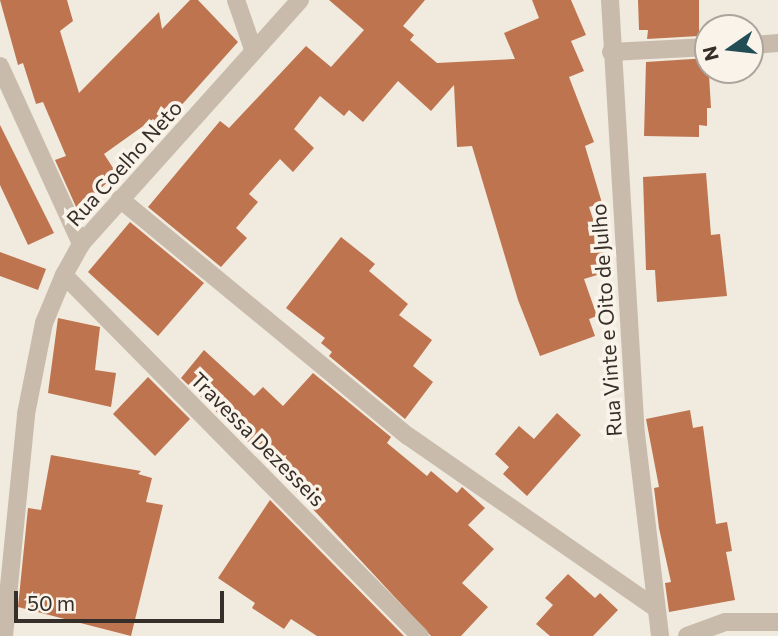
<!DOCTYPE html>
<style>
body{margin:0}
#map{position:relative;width:778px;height:636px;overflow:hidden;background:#f1eade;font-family:Commissioner,sans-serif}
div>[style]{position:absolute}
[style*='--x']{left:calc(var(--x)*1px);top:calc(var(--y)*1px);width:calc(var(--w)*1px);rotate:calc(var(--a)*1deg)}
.building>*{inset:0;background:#be754f}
.street>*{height:18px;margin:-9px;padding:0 9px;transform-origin:9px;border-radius:9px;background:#c8bbab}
span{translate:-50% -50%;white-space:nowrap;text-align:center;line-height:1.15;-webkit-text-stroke:7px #f9f3ea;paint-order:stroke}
.street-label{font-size:21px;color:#362f29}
.north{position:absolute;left:694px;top:14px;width:70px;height:70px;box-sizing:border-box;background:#f9f3ea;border:2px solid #aba59d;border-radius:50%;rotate:256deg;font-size:19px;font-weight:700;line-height:28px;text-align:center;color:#362f29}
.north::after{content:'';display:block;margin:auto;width:24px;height:32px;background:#224d55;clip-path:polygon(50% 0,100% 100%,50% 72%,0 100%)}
.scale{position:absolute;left:14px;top:591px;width:210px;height:32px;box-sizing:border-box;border:4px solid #362f29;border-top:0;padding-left:9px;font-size:21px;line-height:24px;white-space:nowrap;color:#362f29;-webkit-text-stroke:5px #f9f3ea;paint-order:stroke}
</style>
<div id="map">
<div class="building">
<i style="clip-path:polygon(0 0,67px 0,73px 21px,60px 31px,79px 93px,159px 12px,162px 29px,190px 0,198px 0,238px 42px,161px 128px,153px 119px,104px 154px,117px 174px,77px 209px,55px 160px,66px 156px,43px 102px,36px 104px,23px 63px,18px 65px)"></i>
<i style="clip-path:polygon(329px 0,425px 0,403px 26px,414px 35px,410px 40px,437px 63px,515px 59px,504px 33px,539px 18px,532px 0,571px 0,586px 35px,571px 41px,584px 71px,569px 77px,594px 142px,585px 146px,602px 203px,589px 207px,610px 271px,584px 279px,597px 316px,589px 319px,595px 336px,540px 356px,518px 300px,472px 146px,457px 147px,454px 85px,431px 111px,398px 81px,363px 122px,349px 110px,344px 116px,320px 96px,294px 129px,314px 148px,293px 172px,280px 159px,249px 194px,258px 202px,236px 228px,247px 238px,221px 267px,148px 207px,220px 121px,229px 128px,306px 46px,331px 67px,364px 30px)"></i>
<i style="clip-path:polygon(638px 0,699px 0,699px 36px,647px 39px,648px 30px,639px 30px)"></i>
<i style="clip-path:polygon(708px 58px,711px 108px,707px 108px,707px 126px,699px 125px,699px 137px,644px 136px,646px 62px)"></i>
<i style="clip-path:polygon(0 125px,54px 233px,28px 245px,0 185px)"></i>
<i style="clip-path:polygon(706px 173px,711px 235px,720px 234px,727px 296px,657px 302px,655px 270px,646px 270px,643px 177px)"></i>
<i style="clip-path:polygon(130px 222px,204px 283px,158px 336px,88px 272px)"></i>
<i style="clip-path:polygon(341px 237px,375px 264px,369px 271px,408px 304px,399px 315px,432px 340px,413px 366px,433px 382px,405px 419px,329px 356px,332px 352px,321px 343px,325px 338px,286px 308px)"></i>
<i style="clip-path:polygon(0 252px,46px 269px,38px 290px,0 276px)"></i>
<i style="clip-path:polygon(58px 318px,100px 327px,95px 370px,116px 373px,111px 407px,48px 393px)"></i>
<i style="clip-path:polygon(204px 350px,254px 396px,263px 387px,283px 406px,313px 373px,391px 437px,387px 443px,427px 476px,431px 471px,457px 493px,462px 487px,485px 508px,468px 525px,494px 549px,462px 583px,488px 607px,461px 636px,431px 636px,270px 463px,181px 378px)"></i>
<i style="clip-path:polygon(148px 377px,190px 419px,155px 456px,113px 414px)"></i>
<i style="clip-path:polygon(690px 410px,693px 428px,703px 426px,716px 524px,727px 522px,732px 551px,726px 552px,735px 600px,669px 612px,665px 583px,671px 582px,659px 528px,654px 488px,659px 487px,646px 419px)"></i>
<i style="clip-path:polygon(557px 413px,581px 435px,527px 496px,503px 474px,509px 467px,495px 454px,519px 426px,534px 439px)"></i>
<i style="clip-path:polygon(51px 455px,141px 471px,138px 474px,152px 478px,146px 502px,163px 505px,131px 636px,18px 607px,28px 508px,41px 510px)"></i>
<i style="clip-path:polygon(270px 500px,404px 636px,317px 636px,291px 619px,284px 629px,252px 608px,255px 603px,218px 578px)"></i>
<i style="clip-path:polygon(568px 574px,595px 598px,600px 593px,618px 610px,593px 636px,550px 636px,536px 624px,553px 605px,545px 598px)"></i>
</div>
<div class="street">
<i style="--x:236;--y:0;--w:52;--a:70.9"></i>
<i style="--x:610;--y:0;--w:435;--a:86.6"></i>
<i style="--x:636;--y:434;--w:203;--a:83.2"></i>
<i style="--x:750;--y:45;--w:28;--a:-4"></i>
<i style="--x:611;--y:52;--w:97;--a:-3"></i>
<i style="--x:0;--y:66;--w:196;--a:65.5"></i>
<i style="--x:120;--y:199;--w:373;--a:39.5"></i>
<i style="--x:408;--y:436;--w:300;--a:34.8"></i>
<i style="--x:64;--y:275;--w:507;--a:45.4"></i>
<i style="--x:4;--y:636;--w:223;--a:-84.3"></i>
<i style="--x:26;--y:414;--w:93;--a:-78.8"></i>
<i style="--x:44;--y:323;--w:52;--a:-67.4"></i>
<i style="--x:64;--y:275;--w:35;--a:-61"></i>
<i style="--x:81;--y:244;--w:328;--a:-48.1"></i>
<i style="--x:687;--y:636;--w:40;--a:-20.2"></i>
<i style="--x:725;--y:622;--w:53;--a:0"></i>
</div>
<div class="street-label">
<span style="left:124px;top:163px;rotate:-48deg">Rua Coelho Neto</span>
<span style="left:606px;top:320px;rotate:-94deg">Rua Vinte e Oito de Julho</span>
<span style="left:258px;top:439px;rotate:45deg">Travessa Dezesseis</span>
</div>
<div class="north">N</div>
<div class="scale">50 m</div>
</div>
